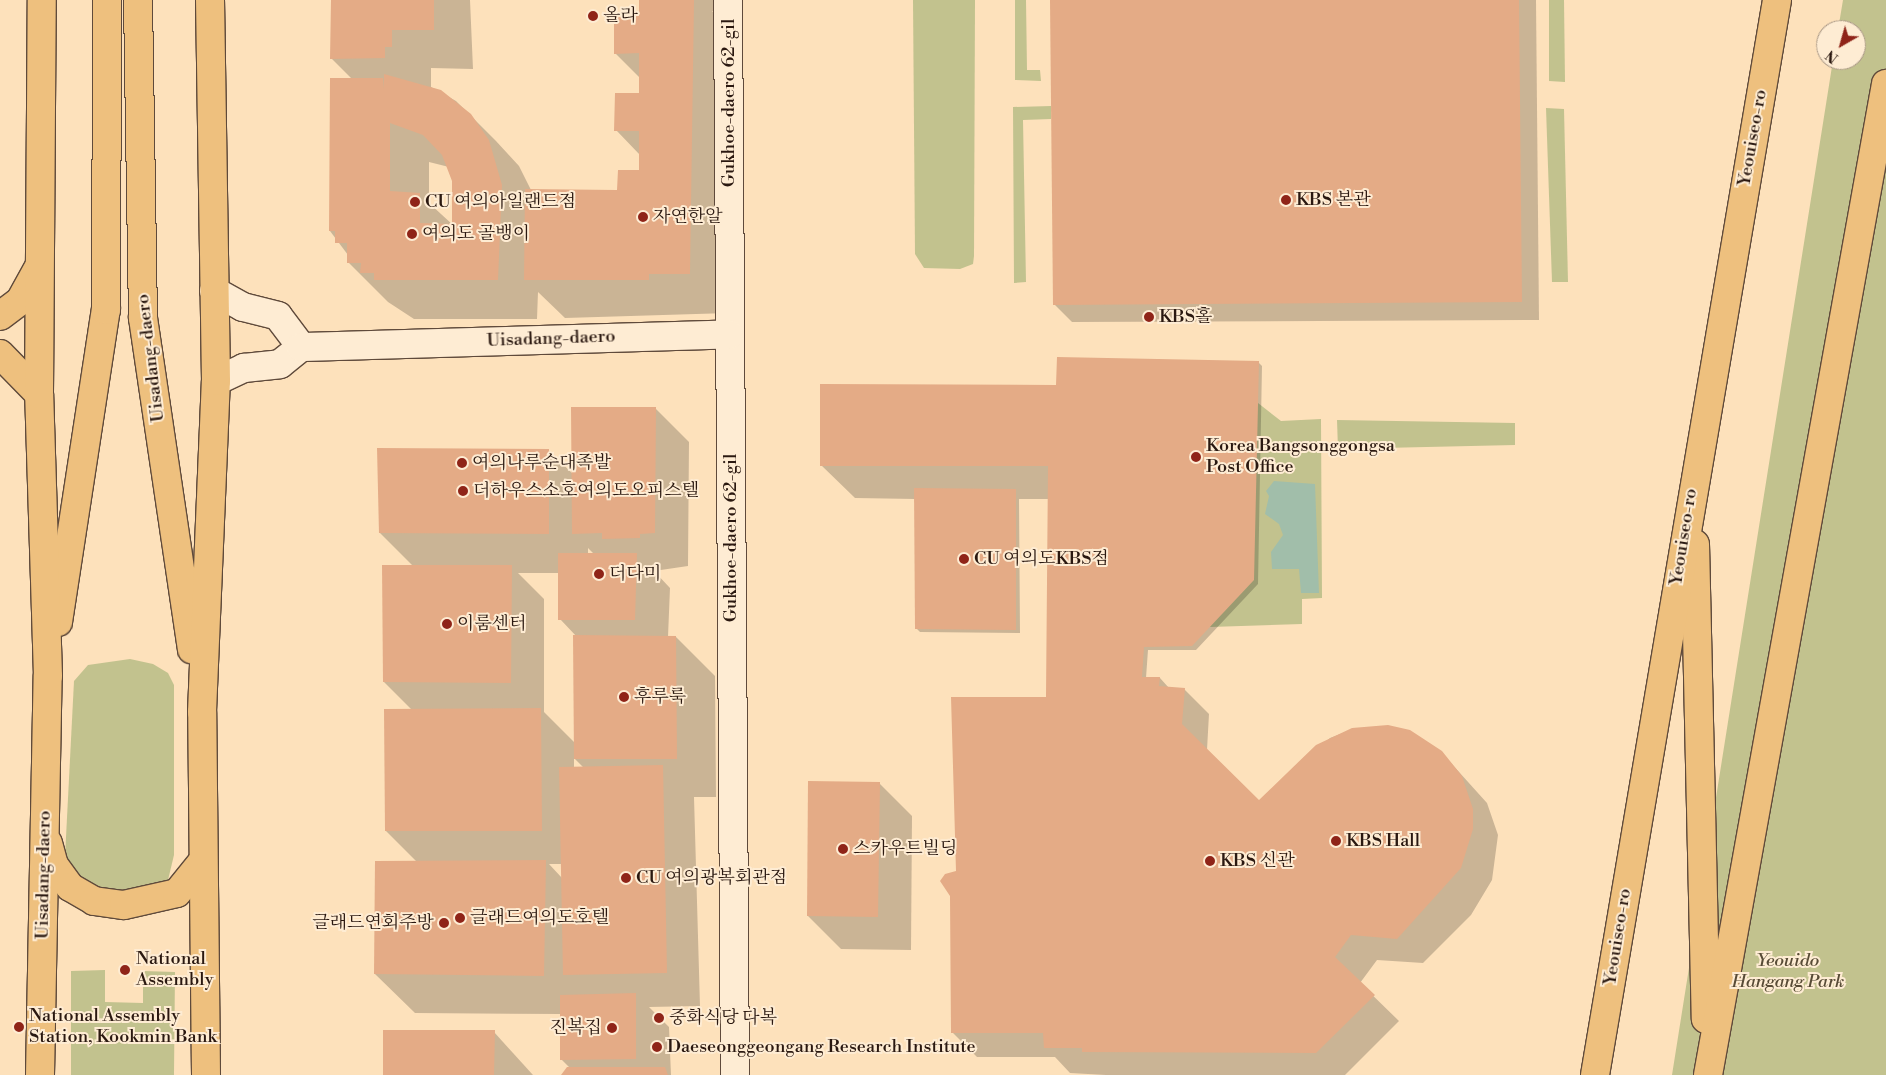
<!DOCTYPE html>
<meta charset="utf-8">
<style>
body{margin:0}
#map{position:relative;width:1886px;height:1075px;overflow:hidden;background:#fde1bb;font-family:"Libre Bodoni","Noto Serif KR",serif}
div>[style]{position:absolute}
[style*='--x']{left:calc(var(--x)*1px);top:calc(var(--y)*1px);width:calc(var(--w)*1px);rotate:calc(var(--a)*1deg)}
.green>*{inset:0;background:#c2c28e}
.water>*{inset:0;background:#a1beaa}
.shadow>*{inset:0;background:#0003}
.building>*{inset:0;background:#e4ab86}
.roads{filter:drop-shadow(1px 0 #5f4a3b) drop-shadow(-1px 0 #5f4a3b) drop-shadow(0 1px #5f4a3b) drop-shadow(0 -1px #5f4a3b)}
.minor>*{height:28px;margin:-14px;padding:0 14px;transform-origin:14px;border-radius:14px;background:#feecd3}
.major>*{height:28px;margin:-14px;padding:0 14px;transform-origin:14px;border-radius:14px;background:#eec07e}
.dots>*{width:14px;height:14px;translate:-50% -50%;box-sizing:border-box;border:2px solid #feecd3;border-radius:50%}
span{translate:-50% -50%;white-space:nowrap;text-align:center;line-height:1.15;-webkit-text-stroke:4px #feecd3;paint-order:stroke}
.poi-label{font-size:18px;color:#2a1810}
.left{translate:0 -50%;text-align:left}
.right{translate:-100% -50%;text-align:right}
.street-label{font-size:18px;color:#2a1810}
.park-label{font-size:18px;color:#584b36;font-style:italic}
.north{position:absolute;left:1816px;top:20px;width:50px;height:50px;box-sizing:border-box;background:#feecd3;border:1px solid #a99785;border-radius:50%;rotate:218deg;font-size:14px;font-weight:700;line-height:20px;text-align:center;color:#2a1810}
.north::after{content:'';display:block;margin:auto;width:18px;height:22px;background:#8f2418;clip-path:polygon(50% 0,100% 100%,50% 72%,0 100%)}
</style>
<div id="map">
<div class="green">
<i style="clip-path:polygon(913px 0,975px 0,974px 256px,973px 264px,960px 269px,924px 268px,915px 254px)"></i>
<i style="clip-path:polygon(1015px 0,1026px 0,1027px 70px,1040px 70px,1041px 81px,1015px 80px)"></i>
<i style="clip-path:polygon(1549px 0,1564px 0,1565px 82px,1549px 81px)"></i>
<i style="clip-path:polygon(1843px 0,1886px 0,1886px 1075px,1672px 1075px,1833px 60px,1856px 60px,1856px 30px,1838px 30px)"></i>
<i style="clip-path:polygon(1051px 106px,1051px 119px,1023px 120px,1026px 282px,1014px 283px,1013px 107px)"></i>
<i style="clip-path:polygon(1546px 108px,1564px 109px,1568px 282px,1552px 282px)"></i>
<i style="clip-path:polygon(1258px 403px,1281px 421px,1321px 419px,1322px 598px,1302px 599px,1302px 624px,1210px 627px)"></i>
<i style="clip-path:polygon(1337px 420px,1515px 423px,1515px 445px,1338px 449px)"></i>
<i style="clip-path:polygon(130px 659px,153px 664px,168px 673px,174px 685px,174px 855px,168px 880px,143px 893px,88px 886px,74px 873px,65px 857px,74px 681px,88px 665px)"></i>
<i style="clip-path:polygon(105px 970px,105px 1002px,143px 1003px,143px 971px,175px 972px,174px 1075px,71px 1075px,71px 971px)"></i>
</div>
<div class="water">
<i style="clip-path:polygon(1274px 481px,1315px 484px,1319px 593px,1301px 593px,1299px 569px,1272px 569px,1271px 552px,1283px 535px,1279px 524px,1265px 514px,1269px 496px,1266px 491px)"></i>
</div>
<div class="shadow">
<i style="clip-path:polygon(evenodd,331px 0,470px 0,473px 69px,431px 68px,431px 87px,456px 101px,496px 141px,519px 166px,531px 190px,619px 192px,640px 172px,640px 155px,616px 130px,640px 94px,640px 78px,615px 53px,640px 17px,640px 0,732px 0,732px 11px,712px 11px,733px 32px,729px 313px,565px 318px,538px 292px,537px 319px,414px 319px,388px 302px,348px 262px,348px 255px,330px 231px,352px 79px,331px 58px,331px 0,429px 162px,449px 167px,455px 192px,453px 225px,429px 203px,429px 162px)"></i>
<i style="clip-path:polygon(1051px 0,1536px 0,1539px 320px,1072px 322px,1054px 304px)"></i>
<i style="clip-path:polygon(1258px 362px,1262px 366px,1258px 584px,1196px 650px,1148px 650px,1146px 678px,1160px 678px,1169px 688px,1184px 689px,1209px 714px,1207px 750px,1259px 801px,1330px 738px,1353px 729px,1441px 752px,1487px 803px,1498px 835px,1492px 880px,1471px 915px,1423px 963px,1377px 960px,1360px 983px,1399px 1021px,1345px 1075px,1106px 1075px,1070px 1073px,1055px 1057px,977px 1057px,952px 1032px,957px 872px,1048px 698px,1049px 499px,1019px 499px,1020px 633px,920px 632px,916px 628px,915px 499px,855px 498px,821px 465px,1059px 387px)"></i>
<i style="clip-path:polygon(evenodd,655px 408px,689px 442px,688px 566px,654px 571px,670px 588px,668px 637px,676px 637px,715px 676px,716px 797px,694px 797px,700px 1006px,649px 1007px,669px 1027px,671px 1075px,566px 1075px,571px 1069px,561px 1059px,562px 1014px,415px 1013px,375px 974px,417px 862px,386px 831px,412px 710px,384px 682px,413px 566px,380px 533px,548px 450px,573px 474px,655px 408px,588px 548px,594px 554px,588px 554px,588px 548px,655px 408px,518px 573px,560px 573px,560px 619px,577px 637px,575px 743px,544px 712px,544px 599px,518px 573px,655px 408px,574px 758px,584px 768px,574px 768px,574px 758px,655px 408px,549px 864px,562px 864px,562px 878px,549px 864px)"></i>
<i style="clip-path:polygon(879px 783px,912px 816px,911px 950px,841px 949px,808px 916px)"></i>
<i style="clip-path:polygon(494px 1032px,533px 1075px,384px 1075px)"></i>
</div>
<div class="building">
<i style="clip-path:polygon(331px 0,434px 0,434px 30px,392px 30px,392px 47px,385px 47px,385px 58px,330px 59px)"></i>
<i style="clip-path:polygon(639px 0,694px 0,690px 274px,649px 274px,649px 280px,524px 280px,525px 189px,617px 190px,618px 170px,639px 170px,639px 131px,614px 131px,615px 93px,639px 93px,639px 53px,614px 54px,614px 17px,639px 16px)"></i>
<i style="clip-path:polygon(1050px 0,1519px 0,1522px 302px,1053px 305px)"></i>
<i style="clip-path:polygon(evenodd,384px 74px,441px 90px,471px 114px,489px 140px,502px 185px,498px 280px,374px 280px,374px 273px,360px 273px,361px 263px,347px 263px,347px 243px,335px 243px,335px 231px,329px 231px,330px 78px,383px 78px,384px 89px,384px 74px,390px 123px,423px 135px,442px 155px,452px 181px,452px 224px,420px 223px,420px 193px,390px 191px,390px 123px)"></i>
<i style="clip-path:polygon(1057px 357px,1259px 361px,1254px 580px,1192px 646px,1144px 647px,1142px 677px,1160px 677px,1159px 686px,1185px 688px,1182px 724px,1259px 800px,1316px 745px,1352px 728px,1388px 725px,1410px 730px,1442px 751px,1462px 776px,1473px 809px,1473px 829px,1461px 868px,1397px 939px,1351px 935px,1335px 957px,1375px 995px,1316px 1053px,1082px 1052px,1082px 1048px,1044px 1048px,1043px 1033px,951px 1033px,950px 896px,940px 881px,945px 874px,956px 871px,951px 697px,1046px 697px,1048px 466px,820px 466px,820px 384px,1056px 385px)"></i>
<i style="clip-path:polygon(571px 407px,656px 407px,655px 533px,640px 534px,640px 538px,602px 539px,602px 533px,572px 534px)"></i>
<i style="clip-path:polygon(377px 448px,549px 449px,549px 534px,379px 533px)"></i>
<i style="clip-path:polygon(914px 488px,1016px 489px,1016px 630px,915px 629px)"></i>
<i style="clip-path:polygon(558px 553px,637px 553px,635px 620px,558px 620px)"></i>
<i style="clip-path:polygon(382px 565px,512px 565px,511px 683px,383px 682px)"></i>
<i style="clip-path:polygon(573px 635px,676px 636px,677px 759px,574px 759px)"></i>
<i style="clip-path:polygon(541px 708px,542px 831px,385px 831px,384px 709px)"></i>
<i style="clip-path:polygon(663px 765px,667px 973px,563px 975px,559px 767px)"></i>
<i style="clip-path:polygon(808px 781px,880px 782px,878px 917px,807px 916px)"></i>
<i style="clip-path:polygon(546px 860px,544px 976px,374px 974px,375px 861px)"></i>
<i style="clip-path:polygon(636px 993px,636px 1059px,560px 1060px,560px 995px)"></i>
<i style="clip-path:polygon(383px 1030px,495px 1030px,494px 1075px,383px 1075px)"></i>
<i style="clip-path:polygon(665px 1067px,668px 1075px,561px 1075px,567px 1067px)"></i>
</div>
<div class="roads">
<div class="minor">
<i style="--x:728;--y:0;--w:1075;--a:89.63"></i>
<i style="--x:214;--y:291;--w:33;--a:29"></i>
<i style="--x:243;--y:307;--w:36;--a:14"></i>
<i style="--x:278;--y:316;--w:39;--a:53"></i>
<i style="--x:216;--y:381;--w:31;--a:-25"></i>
<i style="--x:244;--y:368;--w:36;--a:-6"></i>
<i style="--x:280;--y:364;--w:27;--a:-39"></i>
<i style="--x:301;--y:347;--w:428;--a:-1.7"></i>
</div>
<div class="major">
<i style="--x:138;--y:0;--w:318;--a:89.1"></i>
<i style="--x:143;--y:318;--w:335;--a:81.6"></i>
<i style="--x:0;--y:316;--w:25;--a:-37"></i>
<i style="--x:20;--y:301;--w:39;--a:-61"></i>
<i style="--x:0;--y:354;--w:56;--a:45.7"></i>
<i style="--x:1695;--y:544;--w:475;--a:88.7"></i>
<i style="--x:58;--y:622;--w:316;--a:-81.3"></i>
<i style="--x:106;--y:310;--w:310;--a:-89.8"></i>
<i style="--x:48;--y:843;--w:23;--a:75"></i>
<i style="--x:54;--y:865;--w:27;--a:54"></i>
<i style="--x:70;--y:887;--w:28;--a:30"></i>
<i style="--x:94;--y:901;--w:30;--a:8"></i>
<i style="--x:124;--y:905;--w:54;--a:-12.8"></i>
<i style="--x:177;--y:893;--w:41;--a:-50.9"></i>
<i style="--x:40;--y:1075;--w:399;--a:-88.9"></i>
<i style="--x:48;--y:676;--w:282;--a:-91.8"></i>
<i style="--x:39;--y:394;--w:394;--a:-89.6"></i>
<i style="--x:206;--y:1075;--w:363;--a:-90.6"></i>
<i style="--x:202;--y:712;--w:331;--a:-87.6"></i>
<i style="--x:216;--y:381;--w:381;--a:-90.9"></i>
<i style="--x:1595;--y:1075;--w:1090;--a:-80.39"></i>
<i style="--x:1708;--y:1075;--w:1007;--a:-79.82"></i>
</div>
</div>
<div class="dots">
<i style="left:593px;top:16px;background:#8f2418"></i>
<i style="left:1286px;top:200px;background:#8f2418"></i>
<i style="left:415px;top:202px;background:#8f2418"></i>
<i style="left:643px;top:217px;background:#8f2418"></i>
<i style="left:412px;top:234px;background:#8f2418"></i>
<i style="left:1149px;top:317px;background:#8f2418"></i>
<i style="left:1196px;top:457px;background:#8f2418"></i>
<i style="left:462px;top:463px;background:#8f2418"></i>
<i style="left:463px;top:491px;background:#8f2418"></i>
<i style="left:964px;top:559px;background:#8f2418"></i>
<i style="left:599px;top:574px;background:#8f2418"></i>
<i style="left:447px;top:624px;background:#8f2418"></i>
<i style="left:624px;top:697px;background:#8f2418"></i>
<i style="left:1336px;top:841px;background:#8f2418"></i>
<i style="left:843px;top:849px;background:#8f2418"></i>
<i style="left:1210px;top:861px;background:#8f2418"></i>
<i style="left:626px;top:878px;background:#8f2418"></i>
<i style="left:460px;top:918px;background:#8f2418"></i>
<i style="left:444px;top:923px;background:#8f2418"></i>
<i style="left:125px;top:970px;background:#8f2418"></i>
<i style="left:659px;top:1018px;background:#8f2418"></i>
<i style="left:19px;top:1027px;background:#8f2418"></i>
<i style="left:612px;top:1028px;background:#8f2418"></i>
<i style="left:657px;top:1047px;background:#8f2418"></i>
</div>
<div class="poi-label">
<span class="left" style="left:603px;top:16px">올라</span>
<span class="left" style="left:1296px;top:200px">KBS 본관</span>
<span class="left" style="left:425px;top:202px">CU 여의아일랜드점</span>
<span class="left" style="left:653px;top:217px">자연한알</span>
<span class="left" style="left:422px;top:234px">여의도 골뱅이</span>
<span class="left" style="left:1159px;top:317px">KBS홀</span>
<span class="left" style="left:1206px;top:457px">Korea Bangsonggongsa<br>Post Office</span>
<span class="left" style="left:472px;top:463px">여의나루순대족발</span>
<span class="left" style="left:473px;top:491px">더하우스소호여의도오피스텔</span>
<span class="left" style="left:974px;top:559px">CU 여의도KBS점</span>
<span class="left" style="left:609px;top:574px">더다미</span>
<span class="left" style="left:457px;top:624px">이룸센터</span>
<span class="left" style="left:634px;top:697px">후루룩</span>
<span class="left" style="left:1346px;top:841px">KBS Hall</span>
<span class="left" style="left:853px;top:849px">스카우트빌딩</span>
<span class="left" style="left:1220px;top:861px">KBS 신관</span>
<span class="left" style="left:636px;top:878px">CU 여의광복회관점</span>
<span class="left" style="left:470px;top:918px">글래드여의도호텔</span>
<span class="right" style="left:434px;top:923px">글래드연회주방</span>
<span class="left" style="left:136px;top:970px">National<br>Assembly</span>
<span class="left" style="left:29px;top:1027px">National Assembly<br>Station, Kookmin Bank</span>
<span class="left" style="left:669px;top:1018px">중화식당 다복</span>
<span class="right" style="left:602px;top:1028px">진복집</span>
<span class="left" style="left:667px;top:1047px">Daeseonggeongang Research Institute</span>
</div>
<div class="street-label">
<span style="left:729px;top:103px;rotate:-90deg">Gukhoe-daero 62-gil</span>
<span style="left:1753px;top:138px;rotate:-80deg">Yeouiseo-ro</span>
<span style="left:551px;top:339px;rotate:-2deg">Uisadang-daero</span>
<span style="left:151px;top:358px;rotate:-97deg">Uisadang-daero</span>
<span style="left:1684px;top:537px;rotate:-81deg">Yeouiseo-ro</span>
<span style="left:731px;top:538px;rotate:-90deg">Gukhoe-daero 62-gil</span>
<span style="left:44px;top:875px;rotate:-89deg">Uisadang-daero</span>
<span style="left:1618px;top:937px;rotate:-81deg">Yeouiseo-ro</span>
</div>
<div class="park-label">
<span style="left:1788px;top:972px">Yeouido<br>Hangang Park</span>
</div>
<div class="north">N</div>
</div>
